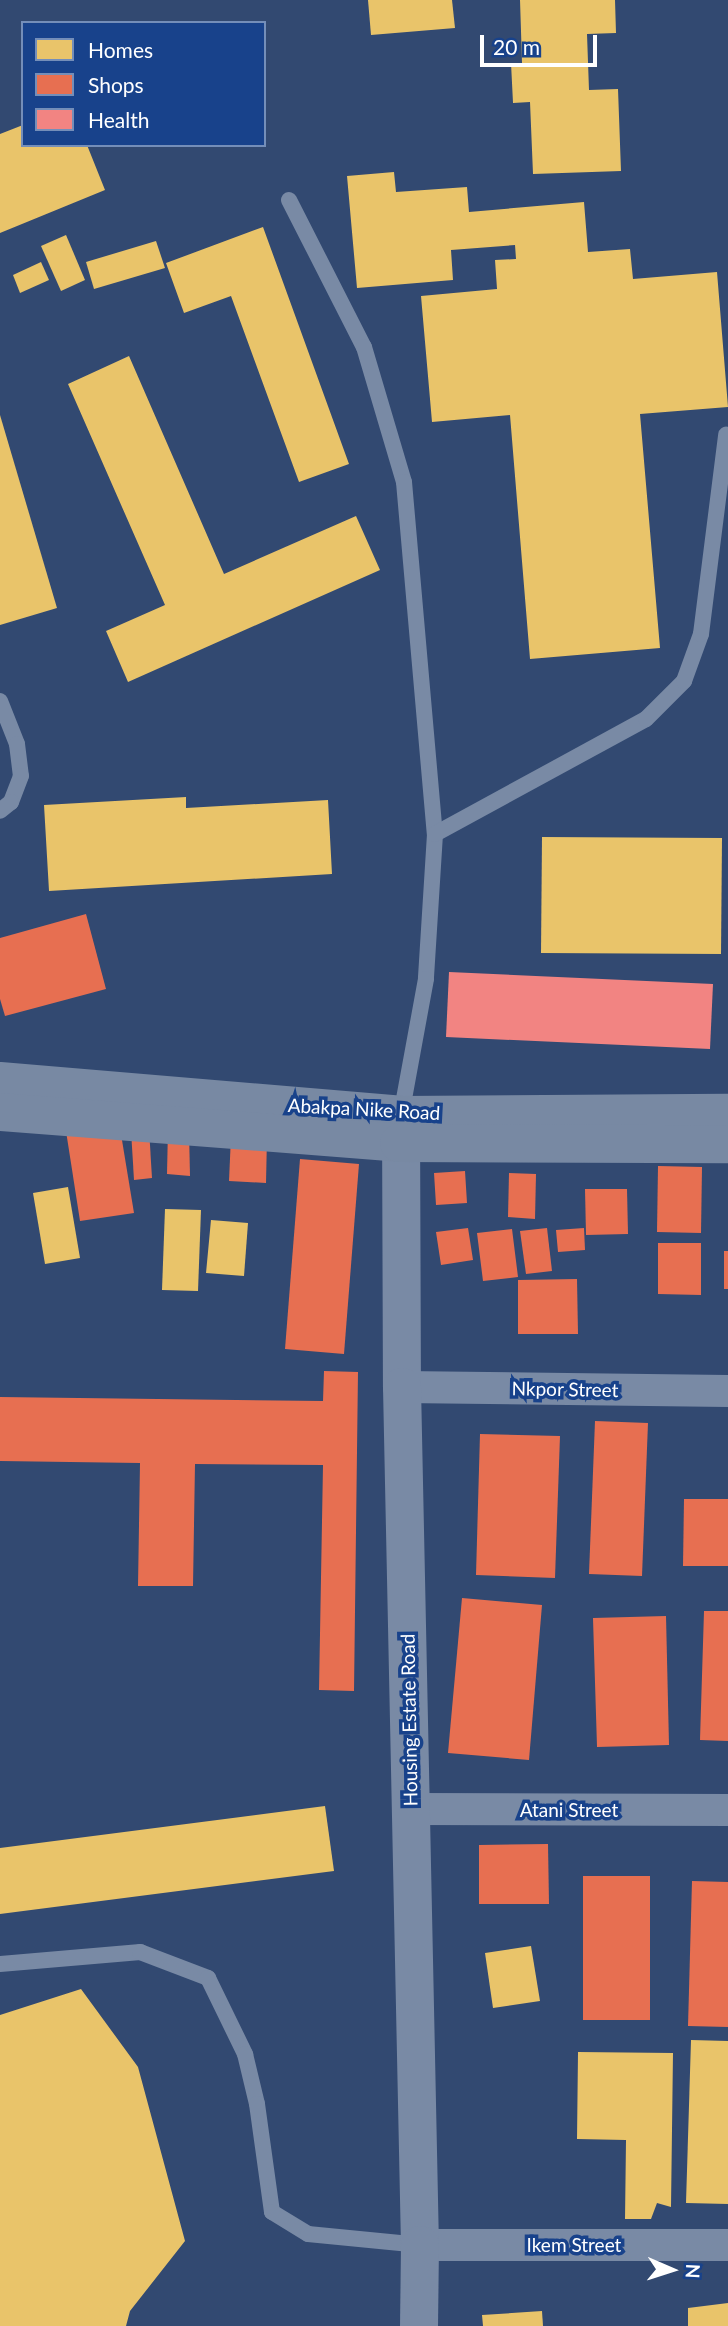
<!DOCTYPE html>
<style>
body{margin:0}
#map{position:relative;width:728px;height:2326px;overflow:hidden;background:#324971;font-family:Lato,sans-serif}
div>[style]{position:absolute}
[style*='--x']{left:calc(var(--x)*1px);top:calc(var(--y)*1px);width:calc(var(--w)*1px);rotate:calc(var(--a)*1deg)}
.homes>*{inset:0;background:#e9c46a}
.shops>*{inset:0;background:#e76f51}
.health>*{inset:0;background:#f28482}
.service>*{height:16px;margin:-8px;padding:0 8px;transform-origin:8px;border-radius:8px;background:#798aa5}
.minor>*{height:32px;margin:-16px;padding:0 16px;transform-origin:16px;border-radius:16px;background:#798aa5}
.tertiary>*{height:38px;margin:-19px;padding:0 19px;transform-origin:19px;border-radius:19px;background:#798aa5}
.primary>*{height:38px;margin:-19px;padding:0 19px;transform-origin:19px;border-radius:19px;background:#7889a3}
span{translate:-50% -50%;white-space:nowrap;text-align:center;line-height:1.15;-webkit-text-stroke:7px #18428b;paint-order:stroke}
.street-label{font-size:19px;color:#fff}
.legend{position:absolute;left:21px;top:21px;width:245px;height:126px;box-sizing:border-box;background:#18428b;border:2px solid #748eb9;margin:0;padding:9px 12px;list-style:none;font-size:21px;color:#fff}
.legend li{display:flex;align-items:center;gap:14px;height:35px}
.legend b{width:35px;border:2px solid #748eb9}
.north{position:absolute;left:637px;top:2235px;width:70px;height:70px;-webkit-text-stroke:5px #18428b;paint-order:stroke;rotate:93deg;font-size:19px;font-weight:700;line-height:28px;text-align:center;color:#fff}
.north::after{content:'';display:block;margin:auto;width:24px;height:32px;background:#fff;clip-path:polygon(50% 0,100% 100%,50% 72%,0 100%)}
.scale{position:absolute;left:480px;top:35px;width:117px;height:32px;box-sizing:border-box;border:4px solid #fff;border-top:0;padding-left:9px;font-size:21px;line-height:24px;white-space:nowrap;color:#fff;-webkit-text-stroke:5px #18428b;paint-order:stroke}
</style>
<div id="map">
<div class="homes">
<i style="clip-path:polygon(368px 0,452px 0,455px 28px,371px 35px)"></i>
<i style="clip-path:polygon(520px 0,615px 0,616px 33px,587px 34px,589px 90px,618px 89px,621px 171px,533px 174px,530px 102px,513px 103px,511px 63px,522px 63px)"></i>
<i style="clip-path:polygon(23px 125px,23px 145px,87px 145px,105px 190px,0 233px,0 134px)"></i>
<i style="clip-path:polygon(394px 172px,396px 192px,467px 187px,469px 212px,584px 202px,588px 252px,630px 249px,633px 279px,717px 272px,728px 407px,640px 414px,660px 648px,530px 659px,510px 415px,432px 422px,421px 296px,497px 289px,495px 260px,516px 259px,515px 245px,451px 250px,453px 280px,357px 288px,347px 176px)"></i>
<i style="clip-path:polygon(263px 227px,349px 464px,299px 482px,231px 296px,184px 313px,166px 263px)"></i>
<i style="clip-path:polygon(66px 235px,85px 280px,61px 291px,41px 246px)"></i>
<i style="clip-path:polygon(156px 241px,165px 268px,94px 289px,86px 262px)"></i>
<i style="clip-path:polygon(41px 262px,49px 280px,20px 293px,13px 275px)"></i>
<i style="clip-path:polygon(129px 356px,224px 574px,356px 516px,380px 570px,128px 682px,106px 631px,165px 605px,68px 384px)"></i>
<i style="clip-path:polygon(0 415px,57px 608px,0 625px)"></i>
<i style="clip-path:polygon(186px 797px,186px 808px,328px 800px,332px 874px,49px 891px,44px 805px)"></i>
<i style="clip-path:polygon(542px 837px,722px 838px,721px 954px,541px 953px)"></i>
<i style="clip-path:polygon(68px 1187px,80px 1258px,45px 1264px,33px 1193px)"></i>
<i style="clip-path:polygon(165px 1209px,201px 1210px,198px 1291px,162px 1290px)"></i>
<i style="clip-path:polygon(211px 1220px,248px 1223px,244px 1276px,206px 1273px)"></i>
<i style="clip-path:polygon(325px 1806px,334px 1871px,0 1914px,0 1848px)"></i>
<i style="clip-path:polygon(531px 1946px,540px 2001px,493px 2008px,485px 1953px)"></i>
<i style="clip-path:polygon(81px 1989px,138px 2067px,185px 2241px,130px 2311px,126px 2326px,0 2326px,0 2015px)"></i>
<i style="clip-path:polygon(691px 2040px,728px 2041px,728px 2204px,686px 2203px)"></i>
<i style="clip-path:polygon(578px 2052px,673px 2053px,671px 2207px,657px 2203px,651px 2219px,625px 2219px,626px 2140px,577px 2139px)"></i>
<i style="clip-path:polygon(728px 2303px,728px 2326px,688px 2326px,688px 2308px)"></i>
<i style="clip-path:polygon(542px 2311px,543px 2326px,483px 2326px,482px 2315px)"></i>
</div>
<div class="shops">
<i style="clip-path:polygon(86px 914px,106px 989px,5px 1016px,0 999px,0 938px)"></i>
<i style="clip-path:polygon(119px 1122px,134px 1213px,80px 1221px,66px 1131px)"></i>
<i style="clip-path:polygon(168px 1128px,189px 1131px,190px 1176px,167px 1174px)"></i>
<i style="clip-path:polygon(149px 1129px,152px 1178px,134px 1180px,131px 1130px)"></i>
<i style="clip-path:polygon(231px 1136px,267px 1137px,266px 1183px,229px 1181px)"></i>
<i style="clip-path:polygon(300px 1159px,359px 1164px,344px 1354px,285px 1349px)"></i>
<i style="clip-path:polygon(658px 1166px,702px 1167px,701px 1233px,657px 1232px)"></i>
<i style="clip-path:polygon(465px 1171px,467px 1203px,436px 1205px,434px 1173px)"></i>
<i style="clip-path:polygon(509px 1173px,536px 1174px,535px 1219px,508px 1217px)"></i>
<i style="clip-path:polygon(585px 1189px,627px 1189px,628px 1234px,586px 1235px)"></i>
<i style="clip-path:polygon(468px 1228px,473px 1260px,441px 1265px,436px 1232px)"></i>
<i style="clip-path:polygon(547px 1228px,552px 1271px,526px 1274px,520px 1231px)"></i>
<i style="clip-path:polygon(584px 1228px,585px 1250px,558px 1252px,556px 1230px)"></i>
<i style="clip-path:polygon(512px 1229px,518px 1277px,483px 1281px,477px 1233px)"></i>
<i style="clip-path:polygon(658px 1243px,701px 1243px,701px 1295px,658px 1294px)"></i>
<i style="clip-path:polygon(724px 1251px,728px 1251px,728px 1289px,724px 1289px)"></i>
<i style="clip-path:polygon(577px 1279px,578px 1334px,518px 1334px,518px 1280px)"></i>
<i style="clip-path:polygon(324px 1371px,358px 1372px,354px 1691px,319px 1690px,323px 1465px,195px 1464px,193px 1586px,138px 1586px,140px 1463px,0 1461px,0 1397px,323px 1401px)"></i>
<i style="clip-path:polygon(595px 1421px,648px 1423px,642px 1576px,589px 1574px)"></i>
<i style="clip-path:polygon(480px 1434px,560px 1436px,555px 1578px,476px 1575px)"></i>
<i style="clip-path:polygon(684px 1499px,728px 1499px,728px 1566px,683px 1566px)"></i>
<i style="clip-path:polygon(462px 1598px,542px 1605px,529px 1760px,448px 1753px)"></i>
<i style="clip-path:polygon(704px 1611px,728px 1611px,728px 1741px,700px 1740px)"></i>
<i style="clip-path:polygon(666px 1616px,669px 1745px,597px 1747px,593px 1618px)"></i>
<i style="clip-path:polygon(548px 1844px,549px 1904px,479px 1904px,479px 1845px)"></i>
<i style="clip-path:polygon(583px 1876px,650px 1876px,650px 2020px,583px 2020px)"></i>
<i style="clip-path:polygon(692px 1881px,728px 1882px,728px 2027px,688px 2026px)"></i>
</div>
<div class="health">
<i style="clip-path:polygon(449px 972px,713px 984px,710px 1049px,446px 1037px)"></i>
</div>
<div class="service">
<i style="--x:289;--y:200;--w:165;--a:63"></i>
<i style="--x:364;--y:347;--w:141;--a:73.5"></i>
<i style="--x:404;--y:482;--w:353;--a:85"></i>
<i style="--x:435;--y:834;--w:145;--a:93.6"></i>
<i style="--x:426;--y:979;--w:138;--a:100.4"></i>
<i style="--x:0;--y:701;--w:46;--a:68.4"></i>
<i style="--x:17;--y:744;--w:32;--a:83"></i>
<i style="--x:21;--y:776;--w:28;--a:111"></i>
<i style="--x:11;--y:802;--w:14;--a:141"></i>
<i style="--x:435;--y:834;--w:240;--a:-28.6"></i>
<i style="--x:646;--y:719;--w:54;--a:-45"></i>
<i style="--x:684;--y:681;--w:50;--a:-70.1"></i>
<i style="--x:701;--y:634;--w:201;--a:-82.8"></i>
<i style="--x:0;--y:1964;--w:141;--a:-4.9"></i>
<i style="--x:140;--y:1952;--w:73;--a:20.9"></i>
<i style="--x:208;--y:1978;--w:85;--a:64"></i>
<i style="--x:245;--y:2054;--w:51;--a:76.5"></i>
<i style="--x:257;--y:2104;--w:109;--a:82.1"></i>
<i style="--x:272;--y:2212;--w:42;--a:31.4"></i>
<i style="--x:308;--y:2234;--w:113;--a:5.6"></i>
</div>
<div class="minor">
<i style="--x:402;--y:1387;--w:326;--a:0.7"></i>
<i style="--x:411;--y:1809;--w:317;--a:0.2"></i>
<i style="--x:420;--y:2245;--w:308;--a:0"></i>
</div>
<div class="tertiary">
<i style="--x:401;--y:1115;--w:272;--a:89.8"></i>
<i style="--x:402;--y:1387;--w:858;--a:88.8"></i>
<i style="--x:420;--y:2245;--w:81;--a:90.7"></i>
</div>
<div class="primary">
<i style="--x:0;--y:1081;--w:402;--a:4.8"></i>
<i style="--x:401;--y:1115;--w:327;--a:-0.4"></i>
<i style="--x:0;--y:1112;--w:400;--a:4.4"></i>
<i style="--x:399;--y:1143;--w:329;--a:0.2"></i>
</div>
<div class="street-label">
<span style="left:364px;top:1109px;rotate:3deg">Abakpa Nike Road</span>
<span style="left:565px;top:1389px;rotate:1deg">Nkpor Street</span>
<span style="left:409px;top:1720px;rotate:-91deg">Housing Estate Road</span>
<span style="left:569px;top:1810px">Atani Street</span>
<span style="left:574px;top:2245px">Ikem Street</span>
</div>
<ul class="legend">
<li><b style="height:19px;background:#e9c46a"></b>Homes</li>
<li><b style="height:19px;background:#e76f51"></b>Shops</li>
<li><b style="height:19px;background:#f28482"></b>Health</li>
</ul>
<div class="north">N</div>
<div class="scale">20 m</div>
</div>
